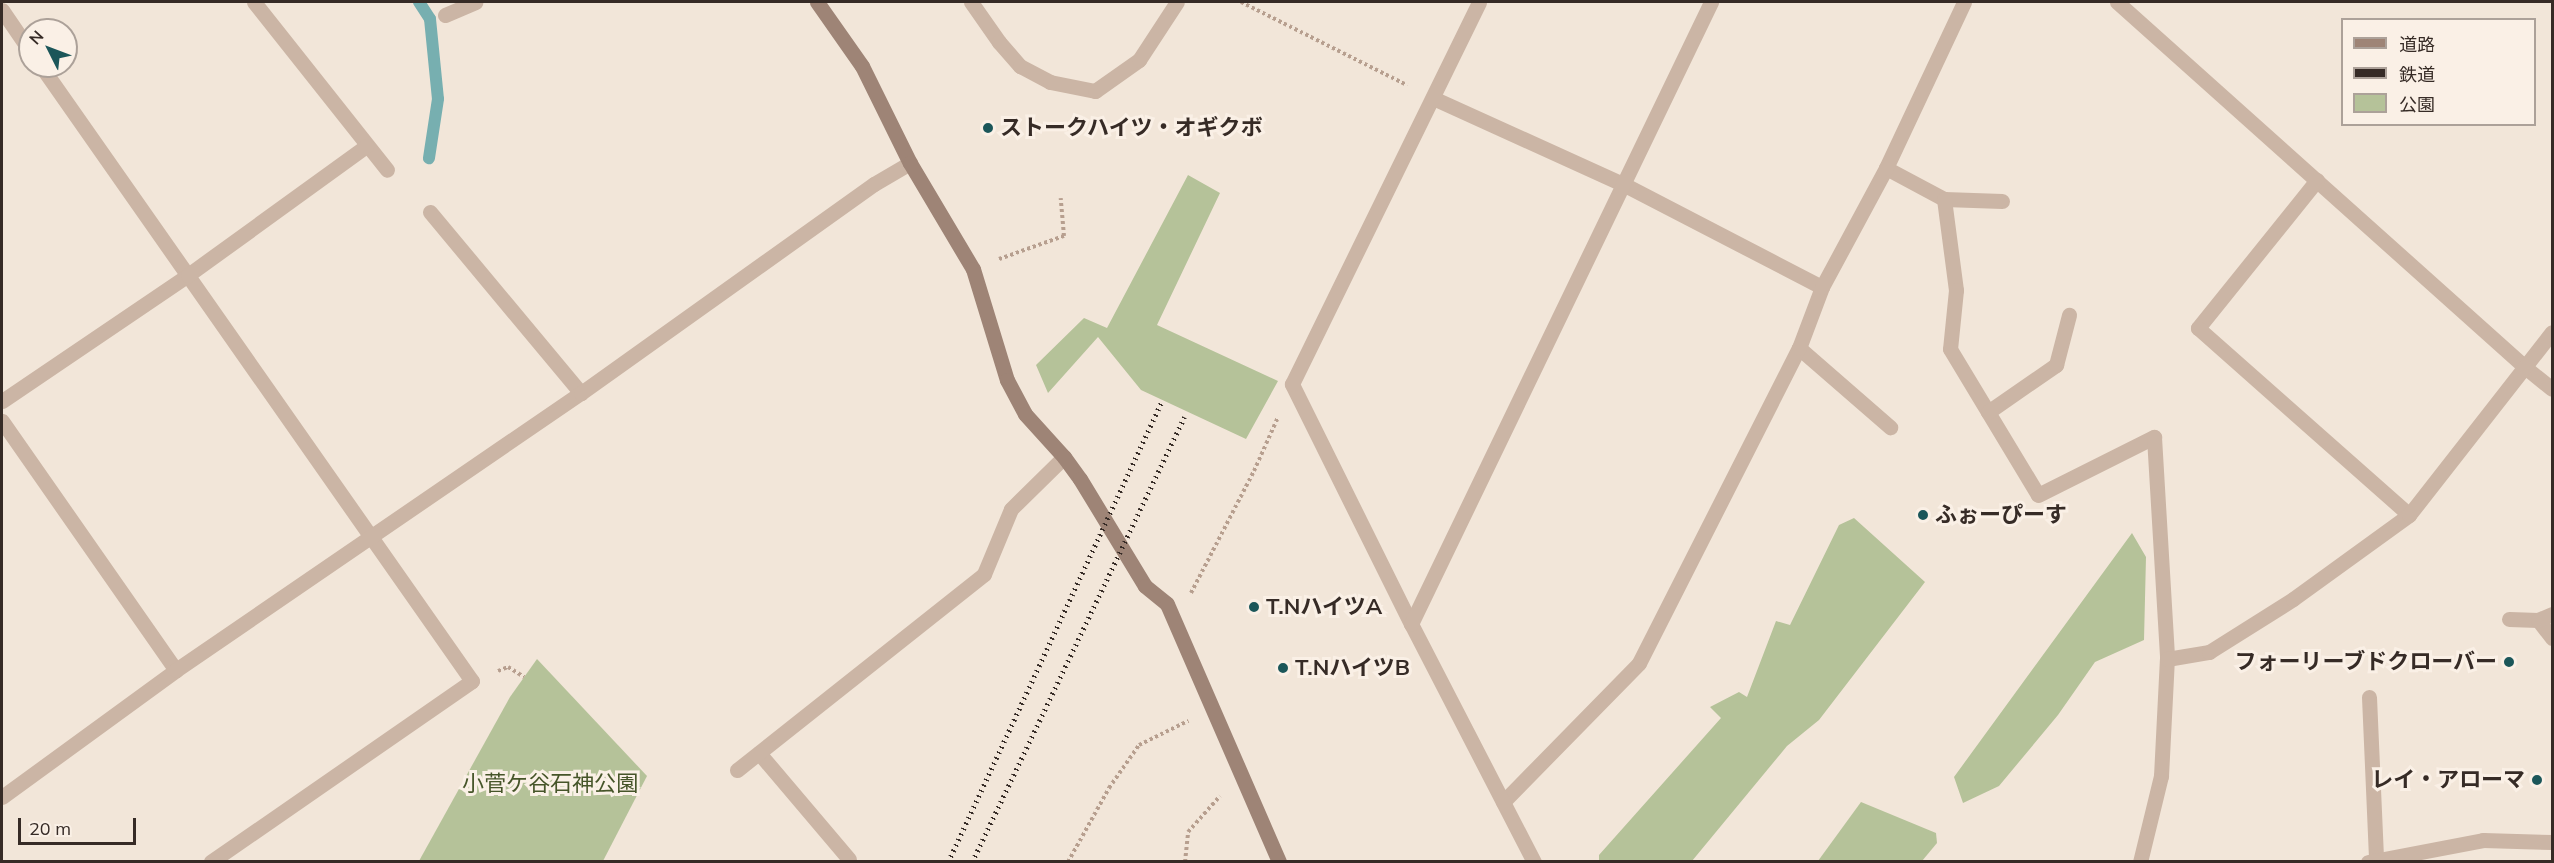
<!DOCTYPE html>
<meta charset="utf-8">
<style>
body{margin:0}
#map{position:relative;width:2554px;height:863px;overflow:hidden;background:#f2e6d9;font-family:Mulish,"Noto Sans JP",sans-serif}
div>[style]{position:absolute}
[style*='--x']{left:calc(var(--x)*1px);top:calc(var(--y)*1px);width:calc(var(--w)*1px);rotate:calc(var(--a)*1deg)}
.green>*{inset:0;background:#b5c299}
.stream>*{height:12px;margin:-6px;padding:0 6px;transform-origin:6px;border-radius:6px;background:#77afb0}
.path>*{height:4px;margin-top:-2px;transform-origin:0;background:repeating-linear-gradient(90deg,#b79f8f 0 3px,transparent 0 6px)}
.lane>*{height:15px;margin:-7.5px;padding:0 7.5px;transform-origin:7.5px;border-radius:7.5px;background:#cbb5a5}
.street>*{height:15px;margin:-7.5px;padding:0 7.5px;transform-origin:7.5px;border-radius:7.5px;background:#cbb5a5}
.secondary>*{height:15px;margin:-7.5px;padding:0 7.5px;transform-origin:7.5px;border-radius:7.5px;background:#9e8476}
.rail>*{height:4.5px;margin-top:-2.25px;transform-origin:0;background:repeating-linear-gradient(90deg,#362b26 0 1.5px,transparent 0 6px)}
.dots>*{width:16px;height:16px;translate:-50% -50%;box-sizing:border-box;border:3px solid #faf0e6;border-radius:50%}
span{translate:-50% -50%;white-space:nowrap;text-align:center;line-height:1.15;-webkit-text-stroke:6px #faf0e6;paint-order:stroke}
.poi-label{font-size:22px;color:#362b26;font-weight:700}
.left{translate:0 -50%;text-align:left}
.right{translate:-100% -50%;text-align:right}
.park-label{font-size:22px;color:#465529}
.frame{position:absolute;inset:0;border:3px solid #362b26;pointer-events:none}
.legend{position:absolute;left:2341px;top:18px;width:195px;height:108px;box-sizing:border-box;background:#faf0e6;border:2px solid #aca199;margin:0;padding:8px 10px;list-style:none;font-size:18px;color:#362b26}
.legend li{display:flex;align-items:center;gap:12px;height:30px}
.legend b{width:30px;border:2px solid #aca199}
.north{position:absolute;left:18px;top:18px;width:60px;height:60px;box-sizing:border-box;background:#faf0e6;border:2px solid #aca199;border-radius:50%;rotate:312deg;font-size:16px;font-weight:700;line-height:24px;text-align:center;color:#362b26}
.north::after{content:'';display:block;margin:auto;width:21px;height:27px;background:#1b5659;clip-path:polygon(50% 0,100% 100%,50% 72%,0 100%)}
.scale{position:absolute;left:18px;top:818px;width:118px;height:27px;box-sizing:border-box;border:3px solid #362b26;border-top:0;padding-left:8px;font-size:18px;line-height:21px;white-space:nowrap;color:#362b26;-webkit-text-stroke:4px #faf0e6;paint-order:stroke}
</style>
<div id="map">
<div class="green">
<i style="clip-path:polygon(1188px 175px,1220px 193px,1157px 325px,1278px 381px,1246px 439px,1141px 390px,1098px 337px,1048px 393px,1036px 365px,1084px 318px,1107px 328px)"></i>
<i style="clip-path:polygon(1854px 518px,1925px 582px,1819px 720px,1787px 746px,1692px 861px,1599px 861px,1599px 855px,1721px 718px,1710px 707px,1739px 692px,1747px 697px,1776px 621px,1790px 625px,1839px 525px)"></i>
<i style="clip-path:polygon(2132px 533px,2146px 557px,2144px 640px,2095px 662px,2058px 715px,1999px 786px,1963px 803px,1954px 777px)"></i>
<i style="clip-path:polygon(537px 659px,647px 776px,603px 861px,419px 861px,510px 697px)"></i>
<i style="clip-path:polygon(1861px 802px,1936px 833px,1937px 843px,1922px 861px,1818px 861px)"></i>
</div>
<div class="stream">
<i style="--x:419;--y:2;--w:20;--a:57"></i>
<i style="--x:430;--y:19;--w:80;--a:84.3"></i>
<i style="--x:438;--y:99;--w:60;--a:98.7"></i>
</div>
<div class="path">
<i style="--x:1241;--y:2;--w:186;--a:26.6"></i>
<i style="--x:999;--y:259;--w:69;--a:-19.5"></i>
<i style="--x:1064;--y:236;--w:38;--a:-95"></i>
<i style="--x:1191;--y:593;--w:137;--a:-62.7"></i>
<i style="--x:1254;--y:471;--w:59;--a:-66"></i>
<i style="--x:498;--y:671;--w:11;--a:-22"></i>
<i style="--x:508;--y:667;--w:19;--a:32"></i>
<i style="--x:1068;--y:862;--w:85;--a:-61"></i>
<i style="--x:1109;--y:788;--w:52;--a:-55.1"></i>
<i style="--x:1139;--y:745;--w:55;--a:-26.1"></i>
<i style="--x:1185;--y:862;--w:30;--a:-84"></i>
<i style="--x:1188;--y:832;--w:48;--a:-48.4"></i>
</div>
<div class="lane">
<i style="--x:1886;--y:168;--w:66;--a:28.1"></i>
<i style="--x:2509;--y:619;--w:29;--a:2"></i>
<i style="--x:2538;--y:620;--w:23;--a:52"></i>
<i style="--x:2538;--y:620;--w:15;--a:-23"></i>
<i style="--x:2369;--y:697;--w:163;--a:87.5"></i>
</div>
<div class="street">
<i style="--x:254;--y:2;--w:214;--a:51.6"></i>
<i style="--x:971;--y:2;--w:49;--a:55"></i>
<i style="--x:999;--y:42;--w:32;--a:49"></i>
<i style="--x:1020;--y:66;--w:34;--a:28"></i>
<i style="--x:1050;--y:82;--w:46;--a:11.3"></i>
<i style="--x:1095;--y:91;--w:54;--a:-35.2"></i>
<i style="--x:1139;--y:60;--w:69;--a:-56.8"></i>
<i style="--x:2117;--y:2;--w:549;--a:41.82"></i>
<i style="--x:2526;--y:368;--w:33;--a:39"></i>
<i style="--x:2;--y:10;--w:50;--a:55.7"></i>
<i style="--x:445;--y:15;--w:33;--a:-23"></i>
<i style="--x:41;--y:66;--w:751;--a:54.98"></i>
<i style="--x:472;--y:681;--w:318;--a:145.3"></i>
<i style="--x:1433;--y:98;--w:209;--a:24.4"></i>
<i style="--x:1623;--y:184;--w:224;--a:27.4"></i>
<i style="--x:2317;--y:180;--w:190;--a:128.8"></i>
<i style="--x:2198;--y:328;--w:282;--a:41.5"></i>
<i style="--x:2002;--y:201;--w:58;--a:-178"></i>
<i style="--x:1944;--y:199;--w:92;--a:82.5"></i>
<i style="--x:1956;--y:290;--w:59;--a:95.8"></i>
<i style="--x:1950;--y:349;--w:170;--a:58.9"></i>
<i style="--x:2038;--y:495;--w:130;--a:-26.6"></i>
<i style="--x:2154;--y:437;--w:222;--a:86.6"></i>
<i style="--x:430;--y:212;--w:236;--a:50.2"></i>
<i style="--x:1799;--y:348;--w:121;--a:41"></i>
<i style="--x:2;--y:401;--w:225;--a:-34.1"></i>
<i style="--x:188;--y:275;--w:220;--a:-35.9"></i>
<i style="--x:1988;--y:412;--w:83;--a:-34.7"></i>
<i style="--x:2056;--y:365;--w:52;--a:-75.4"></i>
<i style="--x:2;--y:421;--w:304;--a:55.1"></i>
<i style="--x:1411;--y:624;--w:268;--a:-116.4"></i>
<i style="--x:1292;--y:384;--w:425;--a:-63.9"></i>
<i style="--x:759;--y:753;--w:139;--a:49.7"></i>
<i style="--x:737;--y:770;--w:315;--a:-38.4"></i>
<i style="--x:984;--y:574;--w:70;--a:-67.4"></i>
<i style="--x:1011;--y:509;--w:74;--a:-44.5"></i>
<i style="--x:2;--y:797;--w:215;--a:-36.1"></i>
<i style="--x:176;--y:670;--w:491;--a:-34.4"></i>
<i style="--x:581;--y:393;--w:360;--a:-35.5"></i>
<i style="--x:874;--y:184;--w:42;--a:-30.3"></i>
<i style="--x:1503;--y:802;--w:194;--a:-45.6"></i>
<i style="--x:1639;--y:663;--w:353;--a:-63.1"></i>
<i style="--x:1799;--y:348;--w:65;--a:-69.3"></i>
<i style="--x:1822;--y:287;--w:135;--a:-61.7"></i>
<i style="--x:1886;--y:168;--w:183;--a:-64.8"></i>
<i style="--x:1534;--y:862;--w:268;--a:-117.3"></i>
<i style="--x:1411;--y:624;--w:691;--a:-64.25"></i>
<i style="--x:2140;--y:862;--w:89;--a:-76.3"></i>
<i style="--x:2161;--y:776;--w:117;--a:-87.1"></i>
<i style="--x:2167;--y:659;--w:43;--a:-9.5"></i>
<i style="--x:2209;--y:652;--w:99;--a:-32.2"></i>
<i style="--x:2293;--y:599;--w:143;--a:-35.9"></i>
<i style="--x:2409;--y:515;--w:232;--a:-52"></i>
<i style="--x:2368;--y:862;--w:117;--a:-10.8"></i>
<i style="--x:2483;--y:840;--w:69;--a:1.7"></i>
</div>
<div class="secondary">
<i style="--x:817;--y:2;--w:78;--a:54.9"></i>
<i style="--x:862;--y:66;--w:108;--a:63.7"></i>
<i style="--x:910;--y:163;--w:123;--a:59.3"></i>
<i style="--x:973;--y:269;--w:116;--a:73"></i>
<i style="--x:1007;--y:380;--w:38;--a:62"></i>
<i style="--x:1025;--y:414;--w:58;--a:47.8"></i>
<i style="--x:1064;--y:457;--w:27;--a:54"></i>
<i style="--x:1080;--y:479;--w:125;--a:58.7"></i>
<i style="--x:1145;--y:586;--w:28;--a:39"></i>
<i style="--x:1167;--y:604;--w:281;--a:66.5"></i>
</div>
<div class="rail">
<i style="--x:948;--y:862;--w:506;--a:-65.11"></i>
<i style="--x:972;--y:862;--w:493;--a:-64.5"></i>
</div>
<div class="dots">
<i style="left:988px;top:128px;background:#1b5659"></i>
<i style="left:1923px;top:515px;background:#1b5659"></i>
<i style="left:1254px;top:607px;background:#1b5659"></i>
<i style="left:2509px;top:662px;background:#1b5659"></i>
<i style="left:1283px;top:668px;background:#1b5659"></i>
<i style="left:2537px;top:780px;background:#1b5659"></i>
</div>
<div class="poi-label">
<span class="left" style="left:1000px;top:128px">ストークハイツ・オギクボ</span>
<span class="left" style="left:1935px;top:515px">ふぉーぴーす</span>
<span class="left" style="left:1266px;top:607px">T.NハイツA</span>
<span class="right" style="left:2497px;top:662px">フォーリーブドクローバー</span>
<span class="left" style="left:1295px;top:668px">T.NハイツB</span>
<span class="right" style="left:2525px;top:780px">レイ・アローマ</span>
</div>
<div class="park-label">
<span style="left:550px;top:784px">小菅ケ谷石神公園</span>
</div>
<div class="frame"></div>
<ul class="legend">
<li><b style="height:8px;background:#9e8476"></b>道路</li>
<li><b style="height:8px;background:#362b26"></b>鉄道</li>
<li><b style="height:16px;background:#b5c299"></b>公園</li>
</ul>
<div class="north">N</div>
<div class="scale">20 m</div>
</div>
